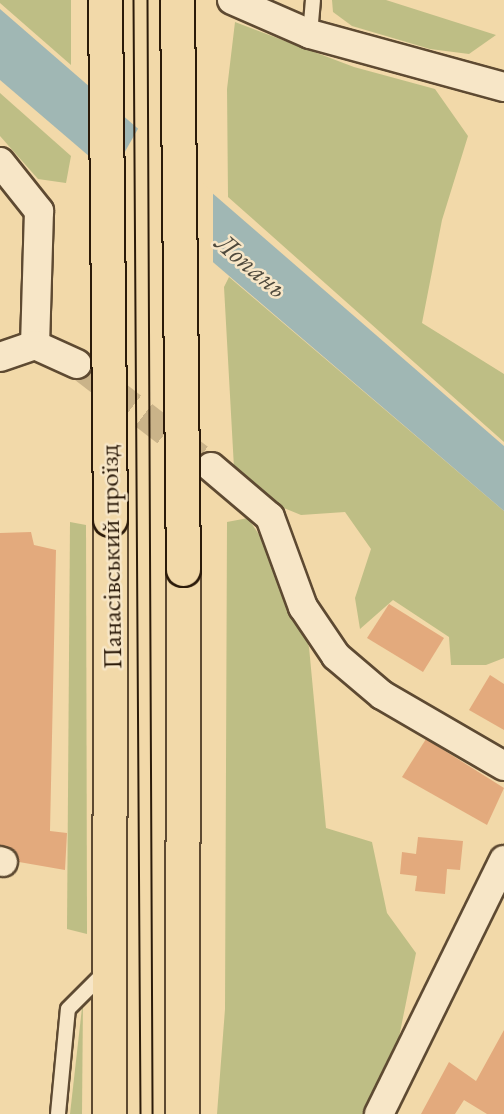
<!DOCTYPE html>
<meta charset="utf-8">
<style>
body{margin:0}
#map{position:relative;width:504px;height:1114px;overflow:hidden;background:#f2d9a9;font-family:"EB Garamond",serif}
div>[style]{position:absolute}
[style*='--x']{left:calc(var(--x)*1px);top:calc(var(--y)*1px);width:calc(var(--w)*1px);rotate:calc(var(--a)*1deg)}
.green>*{inset:0;background:#bebe85}
.water>*{inset:0;background:#a0b7b4}
.pier>*{inset:0;background:#f2d9a9}
.building>*{inset:0;background:#e3aa7d}
.minor-tunnel>*{height:28px;margin-top:-14px;transform-origin:0;background:repeating-linear-gradient(90deg,#cab389 0 28px,transparent 0 42px)}
.roads{filter:drop-shadow(2px 0 #5e4a32) drop-shadow(-2px 0 #5e4a32) drop-shadow(0 2px #5e4a32) drop-shadow(0 -2px #5e4a32)}
.service>*{height:14px;margin:-7px;padding:0 7px;transform-origin:7px;border-radius:7px;background:#f7e6c7}
.minor>*{height:28px;margin:-14px;padding:0 14px;transform-origin:14px;border-radius:14px;background:#f7e6c7}
.primary>*{height:33px;margin:-16.5px;padding:0 16.5px;transform-origin:16.5px;border-radius:16.5px;background:#f2d9a9}
.tram>*{height:1.5px;margin:-0.75px;padding:0 0.75px;transform-origin:0.75px;border-radius:0.75px;background:#2c1b0a}
.bridges{filter:drop-shadow(2px 0 #2c1b0a) drop-shadow(-2px 0 #2c1b0a) drop-shadow(0 2px #2c1b0a) drop-shadow(0 -2px #2c1b0a)}
.primary-bridge>*{height:33px;margin:-16.5px;padding:0 16.5px;transform-origin:16.5px;border-radius:16.5px;background:#f2d9a9}
span{translate:-50% -50%;white-space:nowrap;text-align:center;line-height:1.15;-webkit-text-stroke:5px #f7e6c7;paint-order:stroke}
.street-label{font-size:27px;color:#2c1b0a}
.water-label{font-size:28px;color:#4f4a3d;font-style:italic}
</style>
<div id="map">
<div class="green">
<i style="clip-path:polygon(0 0,71px 0,71px 65px,0 3px)"></i>
<i style="clip-path:polygon(332px 0,386px 0,496px 35px,469px 54px,430px 49px,352px 26px,333px 12px)"></i>
<i style="clip-path:polygon(235px 22px,354px 67px,435px 89px,468px 136px,442px 220px,422px 323px,504px 374px,504px 442px,228px 197px,227px 89px)"></i>
<i style="clip-path:polygon(0 93px,71px 156px,66px 183px,38px 179px,0 136px)"></i>
<i style="clip-path:polygon(229px 277px,504px 511px,504px 658px,486px 665px,451px 665px,449px 637px,393px 600px,360px 629px,355px 598px,371px 549px,345px 512px,301px 515px,257px 497px,234px 468px,224px 287px)"></i>
<i style="clip-path:polygon(248px 518px,277px 562px,309px 647px,326px 828px,372px 842px,387px 913px,416px 953px,391px 1077px,367px 1114px,217px 1114px,225px 1009px,227px 522px)"></i>
<i style="clip-path:polygon(70px 522px,86px 525px,87px 934px,67px 929px)"></i>
<i style="clip-path:polygon(83px 999px,82px 1114px,70px 1114px)"></i>
</div>
<div class="water">
<i style="clip-path:polygon(0 9px,504px 446px,504px 511px,0 80px)"></i>
</div>
<div class="pier">
<i style="clip-path:polygon(139px 127px,213px 192px,213px 266px,110px 178px)"></i>
</div>
<div class="building">
<i style="clip-path:polygon(31px 532px,34px 545px,56px 550px,50px 831px,67px 833px,65px 870px,19px 862px,15px 851px,0 845px,0 533px)"></i>
<i style="clip-path:polygon(389px 604px,444px 638px,423px 672px,367px 638px)"></i>
<i style="clip-path:polygon(490px 675px,504px 684px,504px 730px,469px 710px)"></i>
<i style="clip-path:polygon(426px 739px,504px 788px,487px 825px,402px 777px)"></i>
<i style="clip-path:polygon(418px 837px,463px 841px,460px 870px,447px 869px,445px 894px,415px 891px,417px 876px,400px 874px,402px 852px,416px 854px)"></i>
<i style="clip-path:polygon(504px 1030px,504px 1114px,487px 1114px,464px 1100px,455px 1114px,421px 1114px,449px 1062px,476px 1081px)"></i>
</div>
<div class="minor-tunnel">
<i style="--x:77;--y:364;--w:169;--a:37.5"></i>
</div>
<div class="roads">
<div class="service">
<i style="--x:310;--y:34;--w:34;--a:-85"></i>
<i style="--x:58;--y:1114;--w:105;--a:-84.6"></i>
<i style="--x:68;--y:1009;--w:52;--a:-45"></i>
</div>
<div class="minor">
<i style="--x:232;--y:0;--w:85;--a:23.6"></i>
<i style="--x:310;--y:34;--w:201;--a:15.3"></i>
<i style="--x:0;--y:162;--w:63;--a:51.5"></i>
<i style="--x:39;--y:211;--w:134;--a:91.7"></i>
<i style="--x:0;--y:357;--w:37;--a:-19"></i>
<i style="--x:35;--y:345;--w:46;--a:24.3"></i>
<i style="--x:211;--y:467;--w:77;--a:40.3"></i>
<i style="--x:270;--y:517;--w:96;--a:69.9"></i>
<i style="--x:303;--y:607;--w:59;--a:56"></i>
<i style="--x:336;--y:656;--w:60;--a:40.3"></i>
<i style="--x:382;--y:695;--w:141;--a:30.2"></i>
<i style="--x:0;--y:861;--w:3;--a:18"></i>
<i style="--x:379;--y:1114;--w:283;--a:-63.8"></i>
</div>
<div class="primary">
<i style="--x:109;--y:1114;--w:595;--a:-89.9"></i>
<i style="--x:182;--y:1114;--w:545;--a:-89.89"></i>
</div>
</div>
<div class="tram">
<i style="--x:134;--y:0;--w:1114;--a:89.64"></i>
<i style="--x:148;--y:0;--w:1114;--a:89.74"></i>
</div>
<div class="bridges">
<div class="primary-bridge">
<i style="--x:105;--y:0;--w:519;--a:89.45"></i>
<i style="--x:177;--y:0;--w:569;--a:89.4"></i>
</div>
</div>
<div class="street-label">
<span style="left:110px;top:557px;rotate:-91deg">Панасівський проїзд</span>
</div>
<div class="water-label">
<span style="left:252px;top:265px;rotate:40deg">Лопань</span>
</div>
</div>
